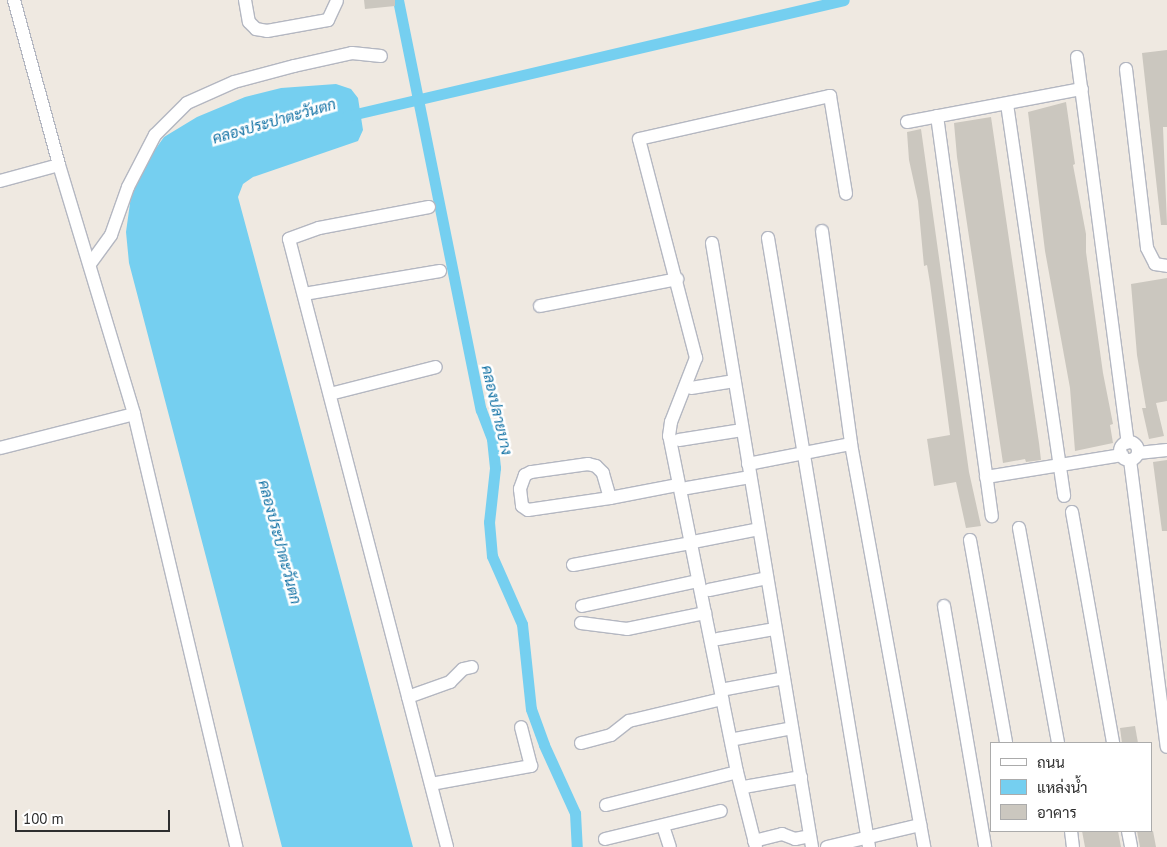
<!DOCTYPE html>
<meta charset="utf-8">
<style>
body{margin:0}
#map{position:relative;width:1167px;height:847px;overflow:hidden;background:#efe9e1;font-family:"PT Sans",Sarabun,sans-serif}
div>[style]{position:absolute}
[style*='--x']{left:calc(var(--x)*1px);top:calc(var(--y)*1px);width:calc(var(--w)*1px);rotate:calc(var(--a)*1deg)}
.water>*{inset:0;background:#75cff0}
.canal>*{height:11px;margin:-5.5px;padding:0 5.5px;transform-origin:5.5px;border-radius:5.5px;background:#75cff0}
.building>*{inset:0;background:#cbc7bf}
.roads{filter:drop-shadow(1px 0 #b4b7c1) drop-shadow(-1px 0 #b4b7c1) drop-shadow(0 1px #b4b7c1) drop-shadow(0 -1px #b4b7c1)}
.minor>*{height:12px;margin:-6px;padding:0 6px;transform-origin:6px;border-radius:6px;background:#fff}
.minor>.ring{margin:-6px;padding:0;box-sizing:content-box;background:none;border:12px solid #fff;border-radius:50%}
span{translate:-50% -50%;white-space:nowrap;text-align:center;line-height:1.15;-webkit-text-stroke:5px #fff;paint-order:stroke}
.water-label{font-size:15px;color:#0d6fa3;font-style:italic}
.legend{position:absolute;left:990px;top:742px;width:162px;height:90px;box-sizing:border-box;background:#fff;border:1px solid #ababab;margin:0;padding:6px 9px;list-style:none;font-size:15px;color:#2e2e2e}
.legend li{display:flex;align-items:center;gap:10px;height:25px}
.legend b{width:25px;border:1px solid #ababab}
.scale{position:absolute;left:15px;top:810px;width:155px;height:22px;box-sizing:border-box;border:2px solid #2e2e2e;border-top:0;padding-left:6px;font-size:15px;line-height:18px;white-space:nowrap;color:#2e2e2e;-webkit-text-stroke:4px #fff;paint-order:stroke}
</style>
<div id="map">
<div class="water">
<i style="clip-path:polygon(336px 84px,351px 89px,358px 98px,363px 130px,358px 141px,253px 177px,243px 184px,238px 197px,413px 847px,282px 847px,129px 263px,126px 232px,131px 196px,142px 168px,164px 137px,197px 117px,245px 97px,281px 88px)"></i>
</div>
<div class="canal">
<i style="--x:398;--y:0;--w:418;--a:78.6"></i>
<i style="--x:481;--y:410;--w:31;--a:69"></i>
<i style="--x:492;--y:439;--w:29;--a:84"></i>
<i style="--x:495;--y:468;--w:54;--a:96.3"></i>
<i style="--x:489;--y:522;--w:34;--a:85"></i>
<i style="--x:492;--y:556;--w:74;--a:66.2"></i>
<i style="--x:522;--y:624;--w:85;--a:84"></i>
<i style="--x:531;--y:709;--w:38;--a:70"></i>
<i style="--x:544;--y:745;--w:75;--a:65.5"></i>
<i style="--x:575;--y:813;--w:34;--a:87"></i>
<i style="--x:347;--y:116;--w:510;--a:-13.14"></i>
</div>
<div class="building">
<i style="clip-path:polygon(364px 0,395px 0,395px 6px,365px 9px)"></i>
<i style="clip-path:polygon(1167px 50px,1167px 127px,1163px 127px,1167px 225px,1161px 225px,1142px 53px)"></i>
<i style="clip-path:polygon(1066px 102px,1075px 164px,1073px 165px,1086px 234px,1086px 252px,1103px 373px,1113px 424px,1110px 425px,1113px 443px,1075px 451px,1070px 388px,1045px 251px,1028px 112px)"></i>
<i style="clip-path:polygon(991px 117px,1039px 443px,1041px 460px,1026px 462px,1025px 459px,1003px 463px,957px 157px,954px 123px)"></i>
<i style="clip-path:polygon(921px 129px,969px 472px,981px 526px,966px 528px,956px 482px,934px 486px,927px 439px,950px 435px,930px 283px,927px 265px,924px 266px,918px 201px,909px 160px,907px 132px)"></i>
<i style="clip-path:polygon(1167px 278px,1167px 401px,1156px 403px,1164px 436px,1149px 439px,1142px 408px,1146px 408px,1137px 355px,1131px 284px)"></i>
<i style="clip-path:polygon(1167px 460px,1167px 531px,1162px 531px,1153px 462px)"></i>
<i style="clip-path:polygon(1135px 726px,1138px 743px,1122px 743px,1120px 728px)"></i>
<i style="clip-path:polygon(1082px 831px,1118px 831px,1121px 847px,1085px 847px)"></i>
<i style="clip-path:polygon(1137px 831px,1153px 831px,1156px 847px,1140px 847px)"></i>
</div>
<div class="roads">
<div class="minor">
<i style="--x:14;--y:0;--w:171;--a:74.7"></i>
<i style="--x:59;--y:165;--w:260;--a:73.2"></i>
<i style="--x:134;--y:414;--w:445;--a:76.7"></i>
<i style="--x:245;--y:0;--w:22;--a:80"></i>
<i style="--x:249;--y:22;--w:10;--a:45"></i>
<i style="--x:256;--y:29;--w:11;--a:10"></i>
<i style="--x:267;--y:31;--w:62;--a:-10.2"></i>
<i style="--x:328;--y:20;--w:21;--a:-65"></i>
<i style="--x:1077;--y:57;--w:389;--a:82.5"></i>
<i style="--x:1126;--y:69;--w:180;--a:83.3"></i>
<i style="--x:1147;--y:248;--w:18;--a:63"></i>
<i style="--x:1155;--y:264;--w:12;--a:9"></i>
<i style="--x:1007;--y:104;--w:396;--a:81.7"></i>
<i style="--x:937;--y:116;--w:404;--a:82.2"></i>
<i style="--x:907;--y:122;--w:178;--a:-10.7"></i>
<i style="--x:0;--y:181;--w:61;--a:-15.2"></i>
<i style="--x:429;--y:207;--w:112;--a:169.2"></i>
<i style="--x:319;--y:228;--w:32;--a:160"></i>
<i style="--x:289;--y:239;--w:628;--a:75.43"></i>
<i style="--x:822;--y:231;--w:215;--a:82.2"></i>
<i style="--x:851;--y:444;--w:410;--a:79.7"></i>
<i style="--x:768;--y:238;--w:617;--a:80.58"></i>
<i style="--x:712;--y:243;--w:612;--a:80.6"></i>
<i style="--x:90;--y:264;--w:36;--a:-54"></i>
<i style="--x:111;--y:235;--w:51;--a:-70.5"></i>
<i style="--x:128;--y:187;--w:59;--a:-62.6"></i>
<i style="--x:155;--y:135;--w:45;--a:-45"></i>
<i style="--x:187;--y:103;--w:51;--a:-24.1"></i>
<i style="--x:234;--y:82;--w:62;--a:-14.9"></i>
<i style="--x:294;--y:66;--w:59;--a:-12.6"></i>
<i style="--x:352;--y:53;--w:29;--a:6"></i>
<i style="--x:304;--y:294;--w:138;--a:-9.6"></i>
<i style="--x:540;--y:306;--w:140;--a:-11.1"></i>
<i style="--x:691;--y:388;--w:44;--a:-9.2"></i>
<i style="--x:330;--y:394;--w:109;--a:-14.3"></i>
<i style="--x:679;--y:440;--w:64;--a:-9"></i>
<i class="ring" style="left:1120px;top:442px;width:6px;height:6px"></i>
<i style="--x:0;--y:448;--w:138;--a:-14.2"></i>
<i style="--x:1138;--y:453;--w:29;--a:-6"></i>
<i style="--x:1130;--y:460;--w:289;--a:82.7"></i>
<i style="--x:748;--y:464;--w:105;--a:-11"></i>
<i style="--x:986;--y:477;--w:138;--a:-9.2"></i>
<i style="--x:687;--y:488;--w:64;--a:-9.9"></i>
<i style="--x:610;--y:498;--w:26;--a:-106"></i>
<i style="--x:603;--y:473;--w:10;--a:-135"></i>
<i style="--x:596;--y:466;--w:8;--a:-166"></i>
<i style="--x:588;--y:464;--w:58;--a:172"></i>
<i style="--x:531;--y:472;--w:7;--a:153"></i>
<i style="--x:525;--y:475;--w:15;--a:110"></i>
<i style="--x:520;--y:489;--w:17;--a:83"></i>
<i style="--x:522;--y:506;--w:7;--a:34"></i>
<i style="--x:528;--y:510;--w:83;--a:-8.3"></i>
<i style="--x:610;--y:498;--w:68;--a:-11"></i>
<i style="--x:1072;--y:512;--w:235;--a:79.9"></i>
<i style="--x:1019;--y:528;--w:219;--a:79.7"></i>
<i style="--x:970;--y:540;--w:206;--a:79.9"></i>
<i style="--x:693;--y:542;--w:67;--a:-11.1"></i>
<i style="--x:573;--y:565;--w:119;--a:-10.6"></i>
<i style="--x:709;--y:590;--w:59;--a:-11.7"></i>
<i style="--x:582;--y:606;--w:119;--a:-12.2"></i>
<i style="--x:944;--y:606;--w:244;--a:80.3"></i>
<i style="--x:581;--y:623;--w:46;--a:7.4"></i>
<i style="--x:627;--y:629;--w:80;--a:-11.6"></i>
<i style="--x:718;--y:639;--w:58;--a:-10"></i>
<i style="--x:726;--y:689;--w:59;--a:-10.7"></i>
<i style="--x:408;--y:697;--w:45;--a:-19.7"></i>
<i style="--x:450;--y:682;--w:18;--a:-45"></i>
<i style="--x:463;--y:669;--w:9;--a:-13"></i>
<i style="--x:735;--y:739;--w:58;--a:-10.9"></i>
<i style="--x:581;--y:743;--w:31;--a:-15"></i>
<i style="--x:611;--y:735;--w:23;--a:-38"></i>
<i style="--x:629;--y:721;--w:96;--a:-13.3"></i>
<i style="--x:431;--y:784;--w:102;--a:-10.2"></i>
<i style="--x:531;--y:766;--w:40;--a:-104.4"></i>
<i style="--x:744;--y:787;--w:58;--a:-10"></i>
<i style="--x:606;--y:805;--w:135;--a:-14.1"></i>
<i style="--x:663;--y:826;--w:22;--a:72"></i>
<i style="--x:1071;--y:831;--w:16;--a:83"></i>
<i style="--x:1128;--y:831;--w:16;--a:79"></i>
<i style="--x:605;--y:839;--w:119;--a:-13.6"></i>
<i style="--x:754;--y:841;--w:29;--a:-14"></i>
<i style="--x:782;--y:834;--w:14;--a:21"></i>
<i style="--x:795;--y:839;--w:15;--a:-11"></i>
<i style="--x:756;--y:847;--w:77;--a:-104.2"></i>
<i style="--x:737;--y:772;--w:343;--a:-101.4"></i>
<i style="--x:669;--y:436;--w:14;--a:-82"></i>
<i style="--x:671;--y:422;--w:69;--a:-68.7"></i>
<i style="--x:696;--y:358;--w:226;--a:-104.6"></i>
<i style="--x:639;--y:139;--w:196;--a:-12.7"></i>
<i style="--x:830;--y:96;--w:99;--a:80.7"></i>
<i style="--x:827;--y:847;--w:96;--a:-13.3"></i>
</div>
</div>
<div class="water-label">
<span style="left:274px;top:121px;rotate:-16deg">คลองประปาตะวันตก</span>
<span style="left:497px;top:410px;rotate:77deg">คลองปลายบาง</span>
<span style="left:280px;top:542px;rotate:75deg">คลองประปาตะวันตก</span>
</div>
<ul class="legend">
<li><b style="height:6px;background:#fff"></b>ถนน</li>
<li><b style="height:14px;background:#75cff0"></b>แหล่งน้ำ</li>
<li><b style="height:14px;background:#cbc7bf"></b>อาคาร</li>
</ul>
<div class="scale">100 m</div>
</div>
